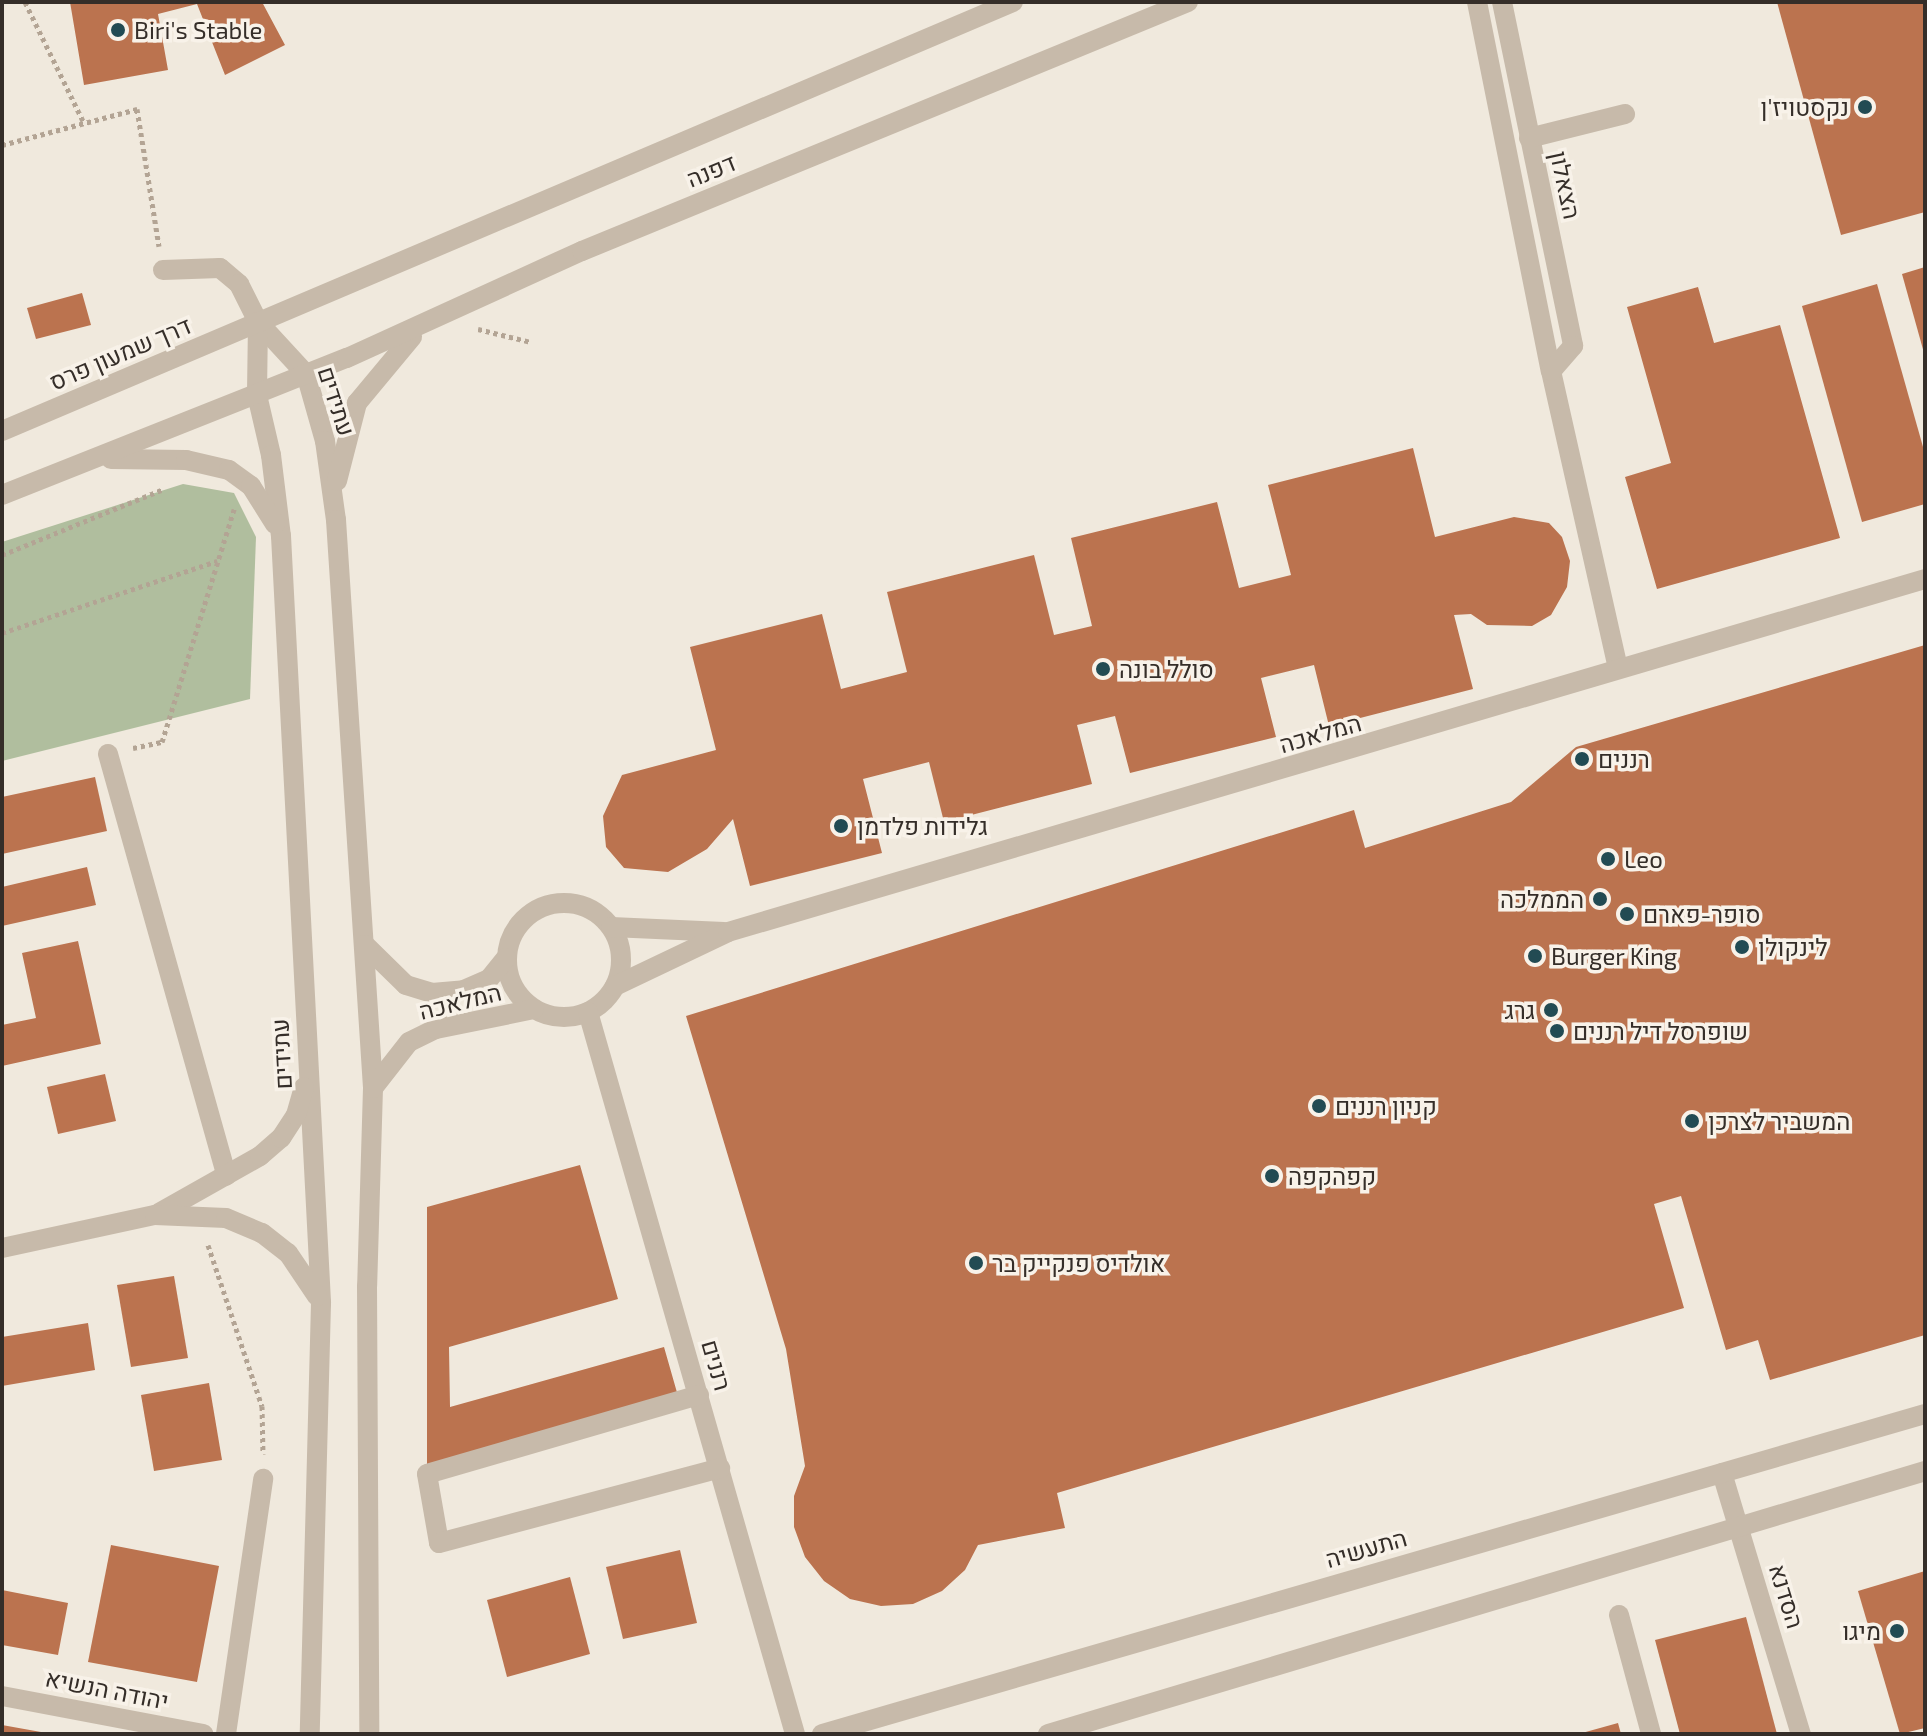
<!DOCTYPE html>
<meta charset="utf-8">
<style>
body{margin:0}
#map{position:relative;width:1927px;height:1736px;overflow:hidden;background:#f0e9dd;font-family:"Exo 2",Heebo,sans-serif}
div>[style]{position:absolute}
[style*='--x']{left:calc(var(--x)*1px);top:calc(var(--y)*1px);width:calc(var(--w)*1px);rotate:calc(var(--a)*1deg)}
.green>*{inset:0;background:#b0be9e}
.building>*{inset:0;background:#bb734f}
.path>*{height:5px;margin-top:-2.5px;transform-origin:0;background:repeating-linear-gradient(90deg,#b3a494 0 4px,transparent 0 8px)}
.minor>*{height:20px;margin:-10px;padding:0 10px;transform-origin:10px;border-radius:10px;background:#c7baaa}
.minor>.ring{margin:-10px;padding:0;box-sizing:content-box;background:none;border:20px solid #c7baaa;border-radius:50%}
.dots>*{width:22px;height:22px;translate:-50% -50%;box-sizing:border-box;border:4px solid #f8f2e9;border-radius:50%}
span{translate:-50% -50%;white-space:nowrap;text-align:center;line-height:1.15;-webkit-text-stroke:7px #f8f2e9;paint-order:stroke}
.poi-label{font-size:24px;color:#352e29}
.left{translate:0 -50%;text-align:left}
.right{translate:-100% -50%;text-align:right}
.street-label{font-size:24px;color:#352e29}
.frame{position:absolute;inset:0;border:4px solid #352e29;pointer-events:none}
</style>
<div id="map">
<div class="green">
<i style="clip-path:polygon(183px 484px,234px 493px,256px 537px,250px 699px,2px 761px,2px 542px)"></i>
</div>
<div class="building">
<i style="clip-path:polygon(70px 2px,262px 2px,285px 45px,225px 75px,197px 4px,158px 14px,168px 70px,84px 85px)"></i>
<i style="clip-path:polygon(1777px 2px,1925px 2px,1925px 212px,1841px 235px)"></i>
<i style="clip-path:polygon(1925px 267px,1925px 353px,1924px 353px,1902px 274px)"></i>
<i style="clip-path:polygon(1877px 284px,1925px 454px,1925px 504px,1862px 522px,1802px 306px)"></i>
<i style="clip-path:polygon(1698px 287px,1714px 343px,1780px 325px,1840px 538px,1657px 589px,1625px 477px,1671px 463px,1627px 307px)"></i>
<i style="clip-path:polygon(82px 293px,91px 325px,36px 339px,27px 308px)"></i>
<i style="clip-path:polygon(1413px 448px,1435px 537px,1514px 517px,1549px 523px,1562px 537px,1570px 561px,1567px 587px,1551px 615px,1532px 626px,1487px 625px,1471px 614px,1454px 615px,1473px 689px,1329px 726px,1314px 665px,1261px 678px,1276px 737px,1130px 773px,1115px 716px,1077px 725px,1092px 784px,944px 822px,929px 762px,863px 779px,882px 853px,750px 886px,733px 819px,707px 849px,668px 872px,624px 868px,606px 847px,603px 816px,622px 775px,716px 750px,690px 647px,822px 614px,841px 689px,907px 672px,887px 592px,1034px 555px,1054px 635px,1092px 626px,1071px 538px,1217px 502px,1239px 588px,1291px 575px,1268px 485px)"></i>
<i style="clip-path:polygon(1925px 645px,1925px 1335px,1770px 1380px,1758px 1340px,1726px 1350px,1681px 1196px,1654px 1204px,1684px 1308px,1057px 1493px,1065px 1528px,978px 1545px,965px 1570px,942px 1591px,913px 1604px,881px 1606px,850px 1599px,824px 1581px,805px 1557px,794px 1527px,794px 1496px,805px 1466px,786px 1349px,686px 1016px,1354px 810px,1365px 848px,1511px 802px,1576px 747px)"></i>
<i style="clip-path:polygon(95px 777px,107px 831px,2px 854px,2px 797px)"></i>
<i style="clip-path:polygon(87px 867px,96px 905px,2px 926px,2px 887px)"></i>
<i style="clip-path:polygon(78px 941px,101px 1044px,2px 1066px,2px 1025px,36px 1018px,22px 953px)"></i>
<i style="clip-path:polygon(105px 1074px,116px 1121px,58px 1134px,47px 1087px)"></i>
<i style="clip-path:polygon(580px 1165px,618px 1299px,449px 1347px,450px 1407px,664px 1347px,678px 1396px,427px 1467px,427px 1207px)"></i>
<i style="clip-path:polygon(174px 1276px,188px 1358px,131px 1367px,117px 1285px)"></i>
<i style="clip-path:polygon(88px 1323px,95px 1370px,2px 1386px,2px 1337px)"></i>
<i style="clip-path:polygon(209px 1383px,222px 1460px,154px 1471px,141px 1395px)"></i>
<i style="clip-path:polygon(111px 1545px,219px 1566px,197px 1682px,88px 1662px)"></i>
<i style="clip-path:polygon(680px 1550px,697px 1623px,623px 1639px,606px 1567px)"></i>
<i style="clip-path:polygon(1925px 1571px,1925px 1728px,1900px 1734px,1858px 1591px)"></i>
<i style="clip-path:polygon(570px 1577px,590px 1654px,507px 1677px,487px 1600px)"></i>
<i style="clip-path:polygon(2px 1590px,68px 1603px,58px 1655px,2px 1645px)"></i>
<i style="clip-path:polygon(1746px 1617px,1777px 1734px,1680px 1734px,1655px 1640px)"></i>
<i style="clip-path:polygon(1618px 1723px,1621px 1734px,1582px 1734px,1582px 1733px)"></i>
<i style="clip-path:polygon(2px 1725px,41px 1732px,41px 1734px,2px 1734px)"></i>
</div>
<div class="path">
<i style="--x:25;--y:2;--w:135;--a:64"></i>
<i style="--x:2;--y:145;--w:140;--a:-14.9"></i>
<i style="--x:137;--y:109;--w:139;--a:80.9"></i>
<i style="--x:478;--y:329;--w:55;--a:13.8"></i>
<i style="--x:2;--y:555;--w:175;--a:-22.2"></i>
<i style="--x:2;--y:633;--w:227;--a:-18.5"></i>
<i style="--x:133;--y:748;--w:30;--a:-12"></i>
<i style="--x:162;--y:742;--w:244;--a:-72.8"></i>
<i style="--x:208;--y:1245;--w:170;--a:71.5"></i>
<i style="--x:262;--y:1406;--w:48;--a:88.8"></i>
</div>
<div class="minor">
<i style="--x:1477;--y:2;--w:376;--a:78.7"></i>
<i style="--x:1551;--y:371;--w:305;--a:77.3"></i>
<i style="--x:1502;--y:2;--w:351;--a:78.3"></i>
<i style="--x:1573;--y:346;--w:33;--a:131"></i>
<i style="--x:1529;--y:138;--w:99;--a:-14"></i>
<i style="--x:163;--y:270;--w:57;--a:-2"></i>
<i style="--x:220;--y:268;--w:25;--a:40"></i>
<i style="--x:239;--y:284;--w:42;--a:63.4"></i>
<i style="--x:258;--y:322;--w:71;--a:47.3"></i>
<i style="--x:306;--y:374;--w:70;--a:74.2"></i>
<i style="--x:325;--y:441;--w:80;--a:82.1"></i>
<i style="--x:336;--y:520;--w:569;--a:86.27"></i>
<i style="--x:373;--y:1088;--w:198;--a:91.7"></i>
<i style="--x:367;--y:1286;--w:448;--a:89.7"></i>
<i style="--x:258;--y:322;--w:73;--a:90.8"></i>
<i style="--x:257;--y:395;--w:62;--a:76.9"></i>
<i style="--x:271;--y:455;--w:82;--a:83"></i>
<i style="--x:281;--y:536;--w:768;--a:87.01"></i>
<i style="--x:321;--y:1303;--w:431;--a:91.5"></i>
<i style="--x:2;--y:431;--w:1098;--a:-22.99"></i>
<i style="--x:111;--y:459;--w:75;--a:0.8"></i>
<i style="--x:186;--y:460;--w:44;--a:13.1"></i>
<i style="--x:229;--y:470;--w:27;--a:36"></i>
<i style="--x:251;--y:486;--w:45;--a:57.7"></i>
<i style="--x:337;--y:481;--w:81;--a:-75.6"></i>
<i style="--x:357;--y:403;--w:86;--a:-50.2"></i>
<i style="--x:2;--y:495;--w:371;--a:-21.7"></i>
<i style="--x:347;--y:358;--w:258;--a:-24.5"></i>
<i style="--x:582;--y:251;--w:655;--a:-22.34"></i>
<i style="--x:108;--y:754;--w:438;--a:74.3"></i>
<i class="ring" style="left:507px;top:903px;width:94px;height:94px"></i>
<i style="--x:611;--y:927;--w:113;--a:2.5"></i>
<i style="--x:365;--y:945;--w:57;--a:44.3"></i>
<i style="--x:406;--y:985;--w:27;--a:17"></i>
<i style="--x:432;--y:993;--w:32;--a:-5"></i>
<i style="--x:464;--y:990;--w:27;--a:-24"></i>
<i style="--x:489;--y:979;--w:27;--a:-51"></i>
<i style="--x:615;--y:986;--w:125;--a:-25.5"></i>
<i style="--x:728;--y:932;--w:1248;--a:-16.43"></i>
<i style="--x:588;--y:1012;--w:751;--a:74"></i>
<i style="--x:373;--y:1088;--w:58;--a:-52"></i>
<i style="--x:409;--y:1042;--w:30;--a:-26"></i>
<i style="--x:436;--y:1029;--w:100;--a:-11.5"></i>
<i style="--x:159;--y:1213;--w:116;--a:-29.4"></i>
<i style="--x:260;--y:1156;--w:28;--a:-41"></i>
<i style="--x:281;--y:1138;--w:27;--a:-57"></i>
<i style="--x:296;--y:1115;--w:29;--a:-74"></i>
<i style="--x:2;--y:1248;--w:157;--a:-12.2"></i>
<i style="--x:155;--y:1215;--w:71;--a:2.4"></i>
<i style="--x:226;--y:1218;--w:39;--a:23"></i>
<i style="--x:262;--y:1233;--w:33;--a:38"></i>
<i style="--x:288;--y:1253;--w:52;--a:56"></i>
<i style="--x:699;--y:1395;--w:283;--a:163.8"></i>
<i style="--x:427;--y:1474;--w:70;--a:80.1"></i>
<i style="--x:439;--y:1543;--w:291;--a:-14.9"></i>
<i style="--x:1722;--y:1473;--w:273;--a:73.2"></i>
<i style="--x:1619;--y:1615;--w:123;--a:74.9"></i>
<i style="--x:2;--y:1696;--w:205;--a:10.7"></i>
<i style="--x:226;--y:1734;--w:258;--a:-81.7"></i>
<i style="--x:822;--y:1734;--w:1148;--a:-16.18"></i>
<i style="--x:1048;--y:1734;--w:916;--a:-16.69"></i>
</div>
<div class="dots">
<i style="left:118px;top:30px;background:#224b53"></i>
<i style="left:1865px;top:107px;background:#224b53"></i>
<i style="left:1103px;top:669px;background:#224b53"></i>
<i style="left:1582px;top:759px;background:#224b53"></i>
<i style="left:841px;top:826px;background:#224b53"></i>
<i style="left:1608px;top:859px;background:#224b53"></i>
<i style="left:1600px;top:899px;background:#224b53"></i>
<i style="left:1627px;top:914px;background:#224b53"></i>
<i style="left:1742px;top:947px;background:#224b53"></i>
<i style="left:1535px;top:956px;background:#224b53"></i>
<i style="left:1551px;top:1010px;background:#224b53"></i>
<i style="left:1557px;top:1031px;background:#224b53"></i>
<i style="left:1319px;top:1106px;background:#224b53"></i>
<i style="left:1692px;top:1121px;background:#224b53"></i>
<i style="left:1272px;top:1176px;background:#224b53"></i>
<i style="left:976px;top:1263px;background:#224b53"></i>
<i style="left:1897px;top:1631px;background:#224b53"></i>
</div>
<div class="poi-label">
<span class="left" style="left:134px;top:30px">Biri's Stable</span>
<span class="right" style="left:1849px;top:107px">נקסטויז'ן</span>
<span class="left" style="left:1119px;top:669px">סולל בונה</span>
<span class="left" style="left:1598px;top:759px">רננים</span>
<span class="left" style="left:857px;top:826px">גלידות פלדמן</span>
<span class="left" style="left:1624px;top:859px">Leo</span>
<span class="right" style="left:1584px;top:899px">הממלכה</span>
<span class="left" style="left:1643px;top:914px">סופר-פארם</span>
<span class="left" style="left:1758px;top:947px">לינקולן</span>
<span class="left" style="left:1551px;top:956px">Burger King</span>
<span class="right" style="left:1535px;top:1010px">גרג</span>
<span class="left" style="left:1573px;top:1031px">שופרסל דיל רננים</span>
<span class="left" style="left:1335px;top:1106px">קניון רננים</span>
<span class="left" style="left:1708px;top:1121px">המשביר לצרכן</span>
<span class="left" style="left:1288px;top:1176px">קפהקפה</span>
<span class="left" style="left:992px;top:1263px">אולדיס פנקייק בר</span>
<span class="right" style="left:1881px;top:1631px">מיגו</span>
</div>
<div class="street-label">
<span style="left:711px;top:170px;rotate:-22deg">דפנה</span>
<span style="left:1566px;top:185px;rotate:78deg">הצאלון</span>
<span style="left:120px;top:353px;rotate:-23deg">דרך שמעון פרס</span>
<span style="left:337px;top:401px;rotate:72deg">עתידים</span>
<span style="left:1320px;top:733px;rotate:-16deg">המלאכה</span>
<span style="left:460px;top:1001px;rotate:-14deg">המלאכה</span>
<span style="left:281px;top:1054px;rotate:-93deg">עתידים</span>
<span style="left:717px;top:1365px;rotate:74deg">רננים</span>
<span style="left:1366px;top:1548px;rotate:-16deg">התעשיה</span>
<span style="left:1787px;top:1596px;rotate:73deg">הסדנא</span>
<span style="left:107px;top:1689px;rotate:11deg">יהודה הנשיא</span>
</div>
<div class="frame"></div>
</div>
